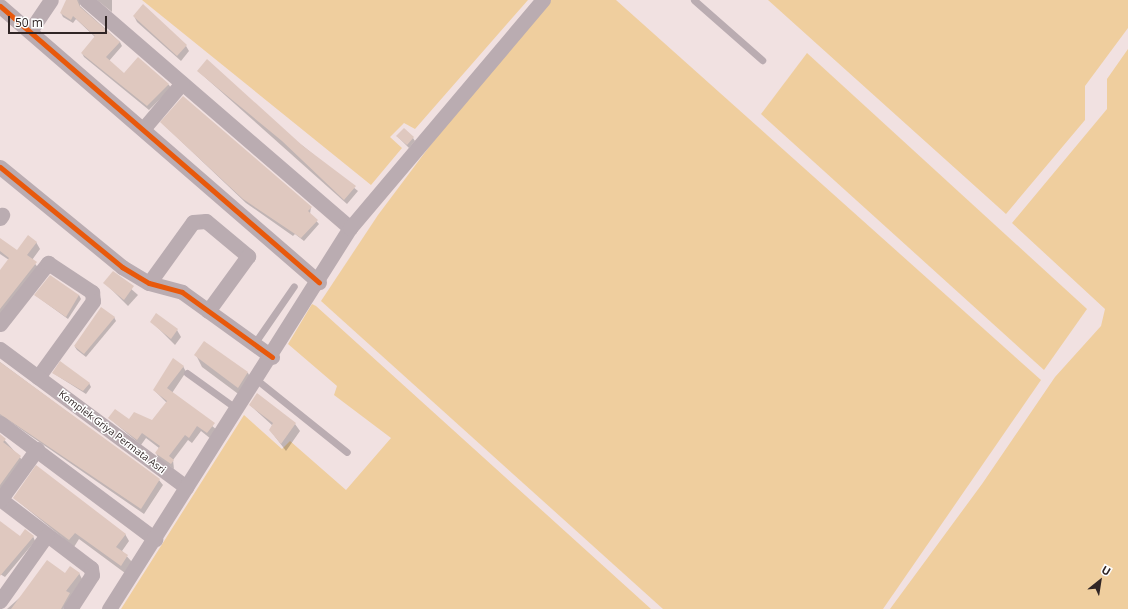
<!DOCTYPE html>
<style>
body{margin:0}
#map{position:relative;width:1128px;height:609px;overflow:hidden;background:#f1e1e1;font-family:"Open Sans",sans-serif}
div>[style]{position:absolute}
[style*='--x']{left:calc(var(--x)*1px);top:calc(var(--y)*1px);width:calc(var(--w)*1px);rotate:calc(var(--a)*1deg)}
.green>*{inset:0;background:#efce9e}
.shadow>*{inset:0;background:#0003}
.building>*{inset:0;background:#dfc8bf}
.lane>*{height:7px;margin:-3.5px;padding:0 3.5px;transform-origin:3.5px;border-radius:3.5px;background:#baacb1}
.street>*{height:15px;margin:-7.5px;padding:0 7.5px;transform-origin:7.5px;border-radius:7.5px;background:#baacb1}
.cycleway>*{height:5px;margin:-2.5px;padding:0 2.5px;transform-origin:2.5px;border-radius:2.5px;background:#e8590c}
span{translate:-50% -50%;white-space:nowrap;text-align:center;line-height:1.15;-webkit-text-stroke:3px #fff;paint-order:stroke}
.street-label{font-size:10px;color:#302525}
.north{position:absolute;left:1080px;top:561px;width:40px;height:40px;-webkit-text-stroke:3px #fff;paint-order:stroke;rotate:30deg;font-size:11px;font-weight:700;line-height:16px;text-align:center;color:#302525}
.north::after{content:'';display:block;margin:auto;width:14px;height:18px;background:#302525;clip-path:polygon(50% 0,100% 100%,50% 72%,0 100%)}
.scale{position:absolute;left:8px;top:16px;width:99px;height:18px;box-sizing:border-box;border:2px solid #302525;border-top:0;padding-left:5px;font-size:12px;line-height:14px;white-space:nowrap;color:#302525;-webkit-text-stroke:3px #fff;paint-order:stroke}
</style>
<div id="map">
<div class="green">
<i style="clip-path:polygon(142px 0,528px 0,415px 129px,404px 123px,390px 137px,402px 148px,371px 185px)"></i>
<i style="clip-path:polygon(551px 0,616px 0,1041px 380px,883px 609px,663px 609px,321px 301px,378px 215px,441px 131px)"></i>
<i style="clip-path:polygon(768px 0,1128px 0,1128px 28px,1085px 86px,1085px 120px,1006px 214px)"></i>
<i style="clip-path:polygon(1128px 49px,1128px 609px,890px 609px,982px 484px,1055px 377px,1101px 326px,1105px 309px,1012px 223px,1107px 109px,1107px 79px)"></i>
<i style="clip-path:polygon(807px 53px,1087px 309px,1044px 370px,761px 114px)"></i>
<i style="clip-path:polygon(312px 304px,316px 306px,651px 609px,121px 609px,244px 415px,282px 449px,290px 441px,346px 490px,391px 438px,334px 395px,337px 386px,288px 344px)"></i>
</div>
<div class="shadow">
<i style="clip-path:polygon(69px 0,80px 0,80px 6px,120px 42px,122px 46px,109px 61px,124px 74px,138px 58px,169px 85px,171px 88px,149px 110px,84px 57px,82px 53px,95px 37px,76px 19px,73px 23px,63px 17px,61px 13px)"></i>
<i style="clip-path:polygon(97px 0,112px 0,112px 12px)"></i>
<i style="clip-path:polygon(143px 5px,186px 46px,189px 51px,181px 61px,137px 22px,134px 16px)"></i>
<i style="clip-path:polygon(198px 71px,303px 146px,358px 191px,347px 204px)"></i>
<i style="clip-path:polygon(162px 123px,311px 207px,310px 214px,319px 224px,304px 241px,295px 234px,293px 236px,246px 203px)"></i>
<i style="clip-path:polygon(397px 136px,413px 138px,415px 141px,409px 148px)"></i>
<i style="clip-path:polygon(0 241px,17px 252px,36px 242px,40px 249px,32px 260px,40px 270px,0 323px,0 275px,9px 260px,0 254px)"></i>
<i style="clip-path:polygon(113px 273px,138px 295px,128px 306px,105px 283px)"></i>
<i style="clip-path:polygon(35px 295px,79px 295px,81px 299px,68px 319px)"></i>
<i style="clip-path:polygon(114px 317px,116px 321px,86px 357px,77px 350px,75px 347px)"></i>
<i style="clip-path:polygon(152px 322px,177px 330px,181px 337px,175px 345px)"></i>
<i style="clip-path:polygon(196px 355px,248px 373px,254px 384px,245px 399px,202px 367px)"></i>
<i style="clip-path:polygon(0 362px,159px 480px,163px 485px,144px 514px,9px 421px,0 420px)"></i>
<i style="clip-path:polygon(183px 366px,186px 372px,172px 393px,217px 430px,211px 439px,201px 431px,192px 443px,188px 440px,173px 460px,174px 469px,159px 459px,156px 453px,159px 448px,146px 438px,141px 445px,109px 418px,153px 422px,167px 403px,154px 390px)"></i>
<i style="clip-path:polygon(53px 373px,89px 383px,91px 387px,86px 394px)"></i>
<i style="clip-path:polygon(250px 405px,295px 424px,300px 431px,286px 451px,270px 430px,273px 426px)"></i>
<i style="clip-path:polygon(0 435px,24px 462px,0 496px)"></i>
<i style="clip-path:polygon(14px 498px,125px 534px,129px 541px,122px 551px,132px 562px,125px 573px,79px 539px,74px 547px)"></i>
<i style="clip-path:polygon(0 526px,20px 538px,33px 536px,35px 541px,5px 577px,0 574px)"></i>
<i style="clip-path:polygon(79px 573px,82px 579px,63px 609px,7px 609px,25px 593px,65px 574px)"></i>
</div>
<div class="building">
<i style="clip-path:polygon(66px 0,77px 0,80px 7px,120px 42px,106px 57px,124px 73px,138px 57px,169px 84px,147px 106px,81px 53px,95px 36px,73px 16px,71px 20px,60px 13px)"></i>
<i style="clip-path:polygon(143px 4px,187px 45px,177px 56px,133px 16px)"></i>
<i style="clip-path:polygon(207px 59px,303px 146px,356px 186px,344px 200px,282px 141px,197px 71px)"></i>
<i style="clip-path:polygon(183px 96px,312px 207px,308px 211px,318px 220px,301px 238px,243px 199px,160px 122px)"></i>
<i style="clip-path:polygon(404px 128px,414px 137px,407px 145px,396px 136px)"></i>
<i style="clip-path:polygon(28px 235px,37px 242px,27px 255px,37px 262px,0 309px,0 270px,9px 258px,0 251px,0 238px,17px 250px)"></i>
<i style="clip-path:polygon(113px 271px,134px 286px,124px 300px,103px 283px)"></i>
<i style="clip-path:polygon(50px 275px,79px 295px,66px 317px,34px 295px)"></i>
<i style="clip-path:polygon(101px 307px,115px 317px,84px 354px,74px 346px)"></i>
<i style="clip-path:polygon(156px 313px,178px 329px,171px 339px,150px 322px)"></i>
<i style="clip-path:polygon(204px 341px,248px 372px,238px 388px,194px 355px)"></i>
<i style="clip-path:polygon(173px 358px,184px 366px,167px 388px,215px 423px,207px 433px,197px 426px,189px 438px,185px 435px,169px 456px,174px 460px,171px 464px,155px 453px,160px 446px,142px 433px,137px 440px,108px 418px,115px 409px,129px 419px,134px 412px,152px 420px,167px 401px,153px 390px)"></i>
<i style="clip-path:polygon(60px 361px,90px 383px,83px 391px,52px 373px)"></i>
<i style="clip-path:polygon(0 362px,160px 479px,141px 509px,0 414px)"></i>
<i style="clip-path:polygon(257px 393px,296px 423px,281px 444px,269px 430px,273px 423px,249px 405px)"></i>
<i style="clip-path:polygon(0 434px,6px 439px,3px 442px,21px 456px,0 485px)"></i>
<i style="clip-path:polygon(36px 465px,126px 534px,116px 547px,128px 555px,121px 566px,75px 533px,69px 540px,13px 498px)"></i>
<i style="clip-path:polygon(0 521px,20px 536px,25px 529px,34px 536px,0 576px)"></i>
<i style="clip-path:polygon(47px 560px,65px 573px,70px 566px,80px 573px,66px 591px,70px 593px,61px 609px,11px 609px)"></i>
</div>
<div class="lane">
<i style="--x:694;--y:0;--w:91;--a:41.4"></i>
<i style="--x:254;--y:344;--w:70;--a:-55.4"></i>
<i style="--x:187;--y:373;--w:62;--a:35.8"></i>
<i style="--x:257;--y:380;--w:115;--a:38.7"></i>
</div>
<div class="street">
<i style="--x:86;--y:0;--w:349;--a:40.8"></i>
<i style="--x:0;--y:6;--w:422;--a:40.9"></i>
<i style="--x:30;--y:31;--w:37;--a:-56"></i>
<i style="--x:143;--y:129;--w:60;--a:-49.7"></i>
<i style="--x:0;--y:167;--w:158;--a:39.3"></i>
<i style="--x:122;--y:267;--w:31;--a:31"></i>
<i style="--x:149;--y:283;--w:34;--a:15"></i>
<i style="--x:182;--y:292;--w:111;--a:35.8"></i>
<i style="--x:0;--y:218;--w:4;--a:-56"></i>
<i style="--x:149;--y:283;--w:75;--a:-54.2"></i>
<i style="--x:193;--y:222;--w:13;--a:-4"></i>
<i style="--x:206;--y:221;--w:55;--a:39.8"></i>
<i style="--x:248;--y:256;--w:68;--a:126"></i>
<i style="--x:0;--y:324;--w:78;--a:-51.8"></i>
<i style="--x:48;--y:263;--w:53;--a:33.4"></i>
<i style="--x:92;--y:292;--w:9;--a:84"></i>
<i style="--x:93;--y:301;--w:94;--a:125.9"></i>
<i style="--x:0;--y:349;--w:232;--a:36.6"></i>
<i style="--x:0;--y:423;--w:194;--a:36.8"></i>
<i style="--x:0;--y:499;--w:114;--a:37.2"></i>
<i style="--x:91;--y:568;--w:7;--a:82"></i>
<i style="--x:92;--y:575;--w:40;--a:122.9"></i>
<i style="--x:0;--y:500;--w:63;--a:-54"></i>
<i style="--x:0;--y:601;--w:80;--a:-54.7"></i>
<i style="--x:109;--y:609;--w:451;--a:-57.7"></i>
<i style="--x:350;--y:228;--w:299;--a:-49.8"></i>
</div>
<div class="cycleway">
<i style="--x:0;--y:6;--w:422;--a:40.9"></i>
<i style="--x:0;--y:167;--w:158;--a:39.3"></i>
<i style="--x:122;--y:267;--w:31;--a:31"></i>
<i style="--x:149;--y:283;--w:34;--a:15"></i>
<i style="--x:182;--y:292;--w:111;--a:35.8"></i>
</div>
<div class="street-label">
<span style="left:112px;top:432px;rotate:37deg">Komplek Griya Permata Asri</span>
</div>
<div class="north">U</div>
<div class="scale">50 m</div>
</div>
